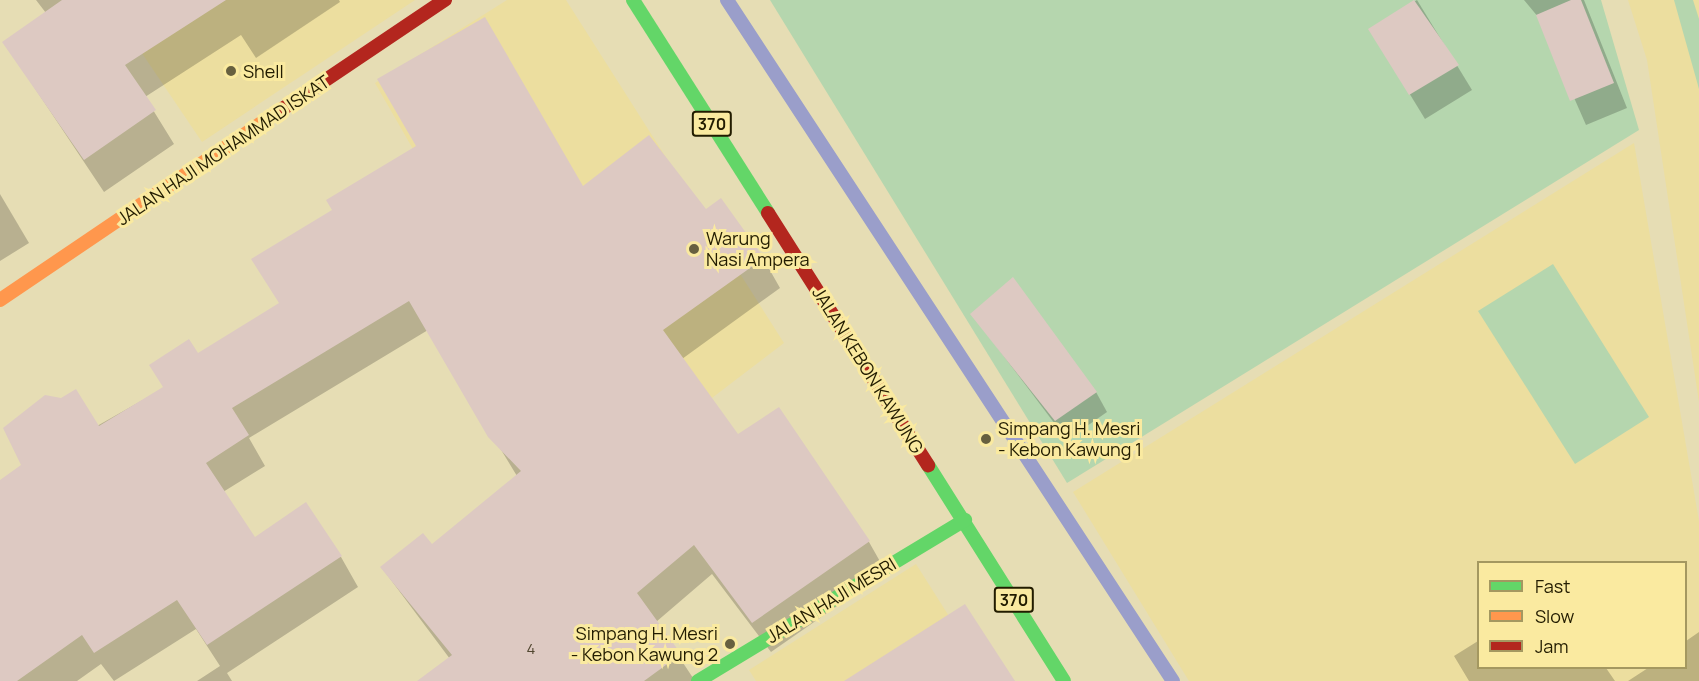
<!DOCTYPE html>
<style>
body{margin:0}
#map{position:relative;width:1699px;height:681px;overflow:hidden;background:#e6ddb4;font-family:Manrope,sans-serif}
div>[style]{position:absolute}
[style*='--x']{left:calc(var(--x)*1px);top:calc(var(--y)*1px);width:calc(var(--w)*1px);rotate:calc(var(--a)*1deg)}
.built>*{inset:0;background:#ecde9f}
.green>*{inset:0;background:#b5d6ae}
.shadow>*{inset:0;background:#0003}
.stream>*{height:14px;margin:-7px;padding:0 7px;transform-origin:7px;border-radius:7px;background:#9a9eca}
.building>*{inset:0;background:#ddc9c2}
.fast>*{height:14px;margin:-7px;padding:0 7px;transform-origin:7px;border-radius:7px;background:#63d668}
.slow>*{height:14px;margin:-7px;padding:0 7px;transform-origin:7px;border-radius:7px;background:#ff974d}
.jam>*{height:14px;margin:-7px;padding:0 7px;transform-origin:7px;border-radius:7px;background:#b3261e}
.dots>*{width:16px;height:16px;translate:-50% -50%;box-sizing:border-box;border:3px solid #faeaa0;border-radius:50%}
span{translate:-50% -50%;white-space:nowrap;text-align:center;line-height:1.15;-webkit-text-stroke:6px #faeaa0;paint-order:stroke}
.number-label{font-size:15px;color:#514730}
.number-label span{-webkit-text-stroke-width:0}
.shield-label span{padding:2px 4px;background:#faeaa0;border:2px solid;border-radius:4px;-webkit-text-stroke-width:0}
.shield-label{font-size:16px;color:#221c00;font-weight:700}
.poi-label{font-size:18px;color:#221c00}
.left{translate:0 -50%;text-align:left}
.right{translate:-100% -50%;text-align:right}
.street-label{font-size:18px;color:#221c00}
.legend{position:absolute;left:1477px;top:561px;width:210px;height:108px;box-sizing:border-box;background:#faeaa0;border:2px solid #a49860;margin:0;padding:8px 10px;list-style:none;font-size:18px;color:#221c00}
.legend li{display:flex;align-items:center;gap:12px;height:30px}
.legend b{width:30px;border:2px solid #a49860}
</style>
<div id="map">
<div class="built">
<i style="clip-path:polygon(106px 0,415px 0,202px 142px)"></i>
<i style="clip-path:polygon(507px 0,566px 0,784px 343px,569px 507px,521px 337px,375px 83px)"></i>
<i style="clip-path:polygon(1628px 0,1699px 0,1699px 402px,1647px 60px)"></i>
<i style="clip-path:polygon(evenodd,1634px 143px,1699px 521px,1699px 681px,1189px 681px,1073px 492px,1634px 143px,1478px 562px,1686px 562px,1686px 668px,1478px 668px,1478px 562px)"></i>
<i style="clip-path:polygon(916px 564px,990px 681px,756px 681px,749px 670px)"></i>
</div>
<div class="green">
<i style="clip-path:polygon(770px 0,1601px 0,1639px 130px,1067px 483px)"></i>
<i style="clip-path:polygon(1674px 0,1693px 0,1699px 19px,1699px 89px)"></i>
<i style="clip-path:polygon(1553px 264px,1649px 417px,1575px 464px,1478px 311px)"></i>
</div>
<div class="shadow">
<i style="clip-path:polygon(36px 0,339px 0,340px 2px,256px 58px,241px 35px,145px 97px,174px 144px,104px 192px,4px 42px,46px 13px)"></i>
<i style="clip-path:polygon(1417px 0,1472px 90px,1425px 119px,1370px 29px)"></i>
<i style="clip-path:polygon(1524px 0,1584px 0,1627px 108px,1586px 125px,1539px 18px)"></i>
<i style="clip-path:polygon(582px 188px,706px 211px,763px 258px,780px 288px,682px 359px,738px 436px,869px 542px,886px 572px,771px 652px,712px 574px,656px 622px,695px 681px,421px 681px,450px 659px,382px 568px,432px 546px,517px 476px,428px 330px,249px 438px,265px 466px,223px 492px,254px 539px,341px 557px,358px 587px,227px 673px,232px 681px,197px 681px,220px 666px,196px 629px,114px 681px,101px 664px,77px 681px,0 681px,0 481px,164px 388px,197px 355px)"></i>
<i style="clip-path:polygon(0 194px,29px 243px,0 261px)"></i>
<i style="clip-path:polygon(972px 314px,1096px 392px,1107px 412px,1067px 440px)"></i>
<i style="clip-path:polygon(1699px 632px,1699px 681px,1628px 681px,1648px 668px,1686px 668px,1686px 641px)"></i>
<i style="clip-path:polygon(1478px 641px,1478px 668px,1606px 668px,1615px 681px,1469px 681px,1454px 656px)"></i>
</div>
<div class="stream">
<i style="--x:727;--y:0;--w:814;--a:56.78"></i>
</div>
<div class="building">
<i style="clip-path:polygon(62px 0,226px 0,125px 65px,156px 110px,84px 160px,2px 42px)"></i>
<i style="clip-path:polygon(1414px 0,1459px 65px,1409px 95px,1368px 29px)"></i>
<i style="clip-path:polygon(1571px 0,1581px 0,1614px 83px,1570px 101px,1536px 15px)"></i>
<i style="clip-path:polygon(485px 17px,583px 186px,649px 135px,706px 209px,721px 198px,764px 258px,663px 330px,738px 434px,779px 407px,870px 541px,752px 623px,694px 545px,637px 593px,681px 654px,644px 681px,417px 681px,452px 655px,380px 567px,423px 533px,432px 544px,521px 471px,488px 437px,409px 301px,232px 408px,249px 435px,206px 463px,255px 537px,306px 502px,342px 556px,207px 645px,177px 600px,94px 653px,82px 635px,17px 681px,0 681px,0 480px,21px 465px,3px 428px,45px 395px,61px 398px,76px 389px,99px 426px,163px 387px,149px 365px,189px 339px,198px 353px,279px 303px,251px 259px,332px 210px,326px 200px,416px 146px,377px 79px)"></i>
<i style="clip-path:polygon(1013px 277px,1097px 392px,1055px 421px,970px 314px)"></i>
<i style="clip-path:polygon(965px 604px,1015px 681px,844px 681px)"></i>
</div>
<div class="fast">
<i style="--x:633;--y:0;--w:252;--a:57.6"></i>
<i style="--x:928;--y:465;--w:255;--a:57.8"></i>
<i style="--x:698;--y:681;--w:312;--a:-31.1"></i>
</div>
<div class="slow">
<i style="--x:0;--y:300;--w:343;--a:-34.1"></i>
</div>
<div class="jam">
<i style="--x:284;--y:108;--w:194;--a:-33.9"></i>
<i style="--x:768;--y:213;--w:299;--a:57.6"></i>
</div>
<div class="dots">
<i style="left:231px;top:71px;background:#67603f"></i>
<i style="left:694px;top:249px;background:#67603f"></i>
<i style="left:986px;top:439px;background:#67603f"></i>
<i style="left:730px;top:644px;background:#67603f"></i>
</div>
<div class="number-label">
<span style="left:531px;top:649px">4</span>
</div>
<div class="shield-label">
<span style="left:712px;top:124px">370</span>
<span style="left:1014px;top:600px">370</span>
</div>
<div class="poi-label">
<span class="left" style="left:243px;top:71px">Shell</span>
<span class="left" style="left:706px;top:249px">Warung<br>Nasi Ampera</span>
<span class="left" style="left:998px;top:439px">Simpang H. Mesri<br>- Kebon Kawung 1</span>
<span class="right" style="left:718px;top:644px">Simpang H. Mesri<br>- Kebon Kawung 2</span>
</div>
<div class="street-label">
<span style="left:223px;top:150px;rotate:-34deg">JALAN HAJI MOHAMMAD ISKAT</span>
<span style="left:868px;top:370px;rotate:58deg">JALAN KEBON KAWUNG</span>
<span style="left:831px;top:600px;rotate:-31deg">JALAN HAJI MESRI</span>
</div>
<ul class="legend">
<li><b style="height:8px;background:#63d668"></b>Fast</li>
<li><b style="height:8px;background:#ff974d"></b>Slow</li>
<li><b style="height:8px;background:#b3261e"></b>Jam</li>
</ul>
</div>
